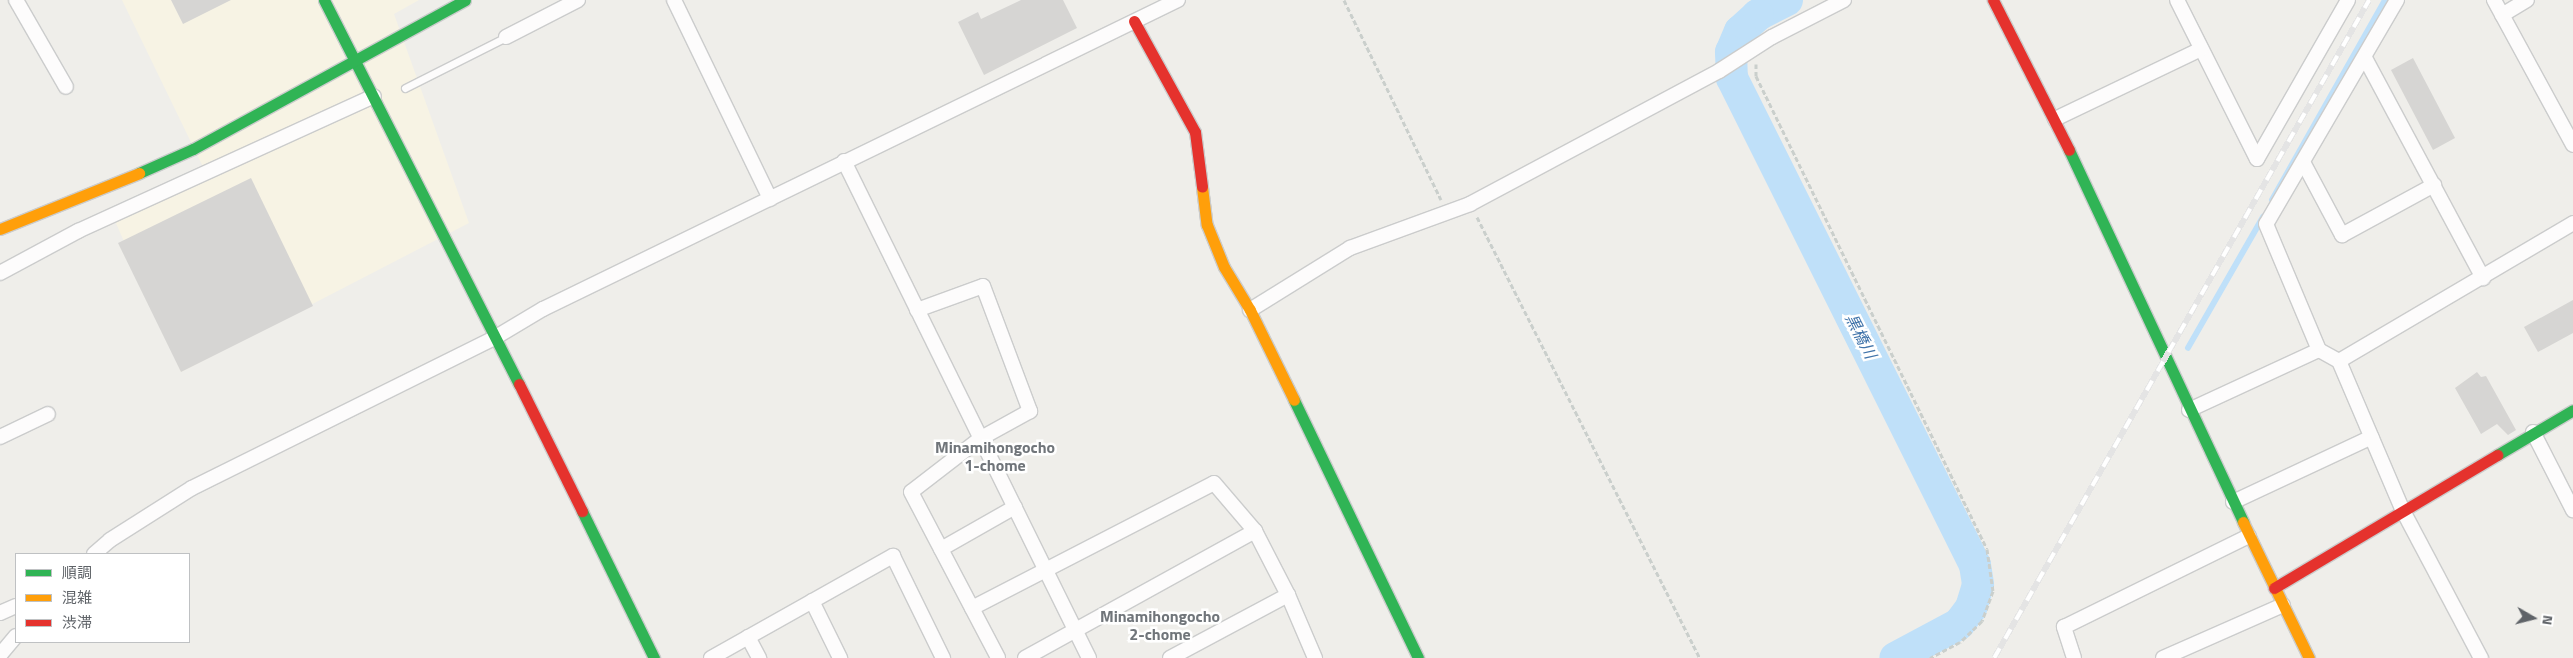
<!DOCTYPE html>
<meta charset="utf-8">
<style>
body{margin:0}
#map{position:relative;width:2573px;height:658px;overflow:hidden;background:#efeeea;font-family:"Titillium Web","Noto Sans JP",sans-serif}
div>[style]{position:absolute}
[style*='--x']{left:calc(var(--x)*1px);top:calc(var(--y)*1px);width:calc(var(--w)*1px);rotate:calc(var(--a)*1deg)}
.commercial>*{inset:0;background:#f7f3e4}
.stream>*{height:5.5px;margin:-2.75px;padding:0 2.75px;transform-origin:2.75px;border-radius:2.75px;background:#bfe0f9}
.river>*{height:32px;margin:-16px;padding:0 16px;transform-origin:16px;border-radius:16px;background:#bfe0f9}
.building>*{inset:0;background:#d6d5d3}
.path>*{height:3px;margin-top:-1.5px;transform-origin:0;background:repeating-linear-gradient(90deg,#cacfcc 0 5px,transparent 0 7.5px)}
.roads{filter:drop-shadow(1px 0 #cbcccc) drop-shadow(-1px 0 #cbcccc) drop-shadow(0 1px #cbcccc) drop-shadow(0 -1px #cbcccc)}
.lane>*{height:7px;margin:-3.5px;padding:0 3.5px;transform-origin:3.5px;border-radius:3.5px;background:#fdfcfc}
.street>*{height:14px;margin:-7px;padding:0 7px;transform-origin:7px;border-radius:7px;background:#fdfcfc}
.fast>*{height:11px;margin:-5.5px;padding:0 5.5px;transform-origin:5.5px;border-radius:5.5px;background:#30b455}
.slow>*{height:11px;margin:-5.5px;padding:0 5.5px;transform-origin:5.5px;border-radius:5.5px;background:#ff9f0a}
.jam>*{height:11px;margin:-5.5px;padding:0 5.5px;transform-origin:5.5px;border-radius:5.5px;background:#e5322d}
.rail>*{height:5.5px;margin-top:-2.75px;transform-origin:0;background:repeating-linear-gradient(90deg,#fff 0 11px,#e4e4e4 0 22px);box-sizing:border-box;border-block:1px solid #e4e4e4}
span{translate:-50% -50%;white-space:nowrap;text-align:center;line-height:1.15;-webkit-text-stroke:5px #fff;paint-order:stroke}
.water-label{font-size:16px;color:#4174aa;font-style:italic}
.neighbourhood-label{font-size:16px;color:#70757a;font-weight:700}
.legend{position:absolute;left:15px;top:553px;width:175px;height:90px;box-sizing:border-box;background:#fff;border:1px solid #bfc1c3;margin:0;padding:6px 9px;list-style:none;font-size:15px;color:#5f6368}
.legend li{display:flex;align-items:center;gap:10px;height:25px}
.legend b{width:25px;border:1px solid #bfc1c3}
.north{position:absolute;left:2508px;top:593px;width:50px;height:50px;-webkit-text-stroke:4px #fff;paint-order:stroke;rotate:98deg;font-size:14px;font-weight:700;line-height:20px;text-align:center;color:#5f6368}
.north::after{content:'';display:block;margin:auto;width:18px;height:22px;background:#5f6368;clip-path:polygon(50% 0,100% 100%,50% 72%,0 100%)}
</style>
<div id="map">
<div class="commercial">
<i style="clip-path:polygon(122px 0,419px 0,394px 14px,469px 223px,181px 372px,112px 214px,204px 169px)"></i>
</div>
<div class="stream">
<i style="--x:2272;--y:200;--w:230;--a:-60.5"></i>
<i style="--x:2188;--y:348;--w:151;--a:-60.2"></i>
</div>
<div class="river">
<i style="--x:1787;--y:0;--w:33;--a:153"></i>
<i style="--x:1758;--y:15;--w:24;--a:138"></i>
<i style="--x:1740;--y:31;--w:23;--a:113"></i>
<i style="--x:1731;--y:52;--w:26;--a:88"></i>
<i style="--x:1732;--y:78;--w:544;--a:63.48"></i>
<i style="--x:1975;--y:565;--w:20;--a:81"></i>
<i style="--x:1978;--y:585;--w:24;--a:107"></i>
<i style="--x:1971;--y:608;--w:20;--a:127"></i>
<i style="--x:1959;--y:624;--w:72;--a:152"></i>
</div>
<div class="building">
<i style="clip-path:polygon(171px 0,231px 0,183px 24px)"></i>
<i style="clip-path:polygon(1021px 0,1063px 0,1077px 28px,984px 75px,958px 22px,978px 12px,981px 19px)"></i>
<i style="clip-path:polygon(2413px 58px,2455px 138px,2433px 150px,2391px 70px)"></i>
<i style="clip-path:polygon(251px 178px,313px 306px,181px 372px,118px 243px)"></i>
<i style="clip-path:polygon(2573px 300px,2573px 333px,2538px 352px,2524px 327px)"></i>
<i style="clip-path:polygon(2477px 372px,2481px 377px,2486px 376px,2516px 430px,2508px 435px,2497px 424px,2481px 434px,2455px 388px)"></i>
</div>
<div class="path">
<i style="--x:1344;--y:0;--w:222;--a:64.1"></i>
<i style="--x:1756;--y:64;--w:12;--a:90"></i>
<i style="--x:1756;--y:76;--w:526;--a:63.97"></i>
<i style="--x:1987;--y:549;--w:42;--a:81.9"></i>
<i style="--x:1993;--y:591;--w:32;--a:110"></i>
<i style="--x:1982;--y:621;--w:30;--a:136"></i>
<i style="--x:1960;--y:642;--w:34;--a:152"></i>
<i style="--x:1477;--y:217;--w:494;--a:63.2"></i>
</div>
<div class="roads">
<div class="lane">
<i style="--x:405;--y:88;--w:113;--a:-26.8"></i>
</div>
<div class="street">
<i style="--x:16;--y:0;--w:100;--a:60.1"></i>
<i style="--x:674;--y:0;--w:221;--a:64.2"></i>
<i style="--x:2177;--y:0;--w:178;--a:63.3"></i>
<i style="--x:2397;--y:0;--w:259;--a:120.3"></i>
<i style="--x:2266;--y:224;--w:137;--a:67.2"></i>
<i style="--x:2319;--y:350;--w:23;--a:29"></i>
<i style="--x:2339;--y:361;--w:161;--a:66.9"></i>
<i style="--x:2402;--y:509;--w:169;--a:62.1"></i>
<i style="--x:2494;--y:0;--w:165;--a:61.4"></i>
<i style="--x:2502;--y:15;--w:29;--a:-31"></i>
<i style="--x:506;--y:37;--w:81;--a:-27.2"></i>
<i style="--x:2365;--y:58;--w:250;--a:61.8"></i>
<i style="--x:2055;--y:119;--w:162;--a:-25.6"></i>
<i style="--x:2257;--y:159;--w:183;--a:-60.2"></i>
<i style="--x:844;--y:161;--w:554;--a:63.76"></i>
<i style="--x:2303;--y:162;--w:83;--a:61.9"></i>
<i style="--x:2342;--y:235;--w:105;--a:-28.5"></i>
<i style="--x:0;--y:273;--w:89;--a:-28.3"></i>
<i style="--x:78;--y:231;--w:325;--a:-24.5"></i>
<i style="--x:917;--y:310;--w:70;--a:-20"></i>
<i style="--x:983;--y:286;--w:134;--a:69.4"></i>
<i style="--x:1030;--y:411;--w:56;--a:151.1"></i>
<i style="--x:981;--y:438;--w:88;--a:142.4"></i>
<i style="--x:911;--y:492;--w:187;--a:62.3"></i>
<i style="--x:1250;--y:310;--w:118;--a:-31.8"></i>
<i style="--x:1350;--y:248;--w:128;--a:-20.1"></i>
<i style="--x:1470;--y:204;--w:282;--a:-28.1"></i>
<i style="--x:1719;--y:71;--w:63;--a:-32.7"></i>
<i style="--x:1772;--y:37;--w:81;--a:-27.2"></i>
<i style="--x:2339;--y:361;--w:272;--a:-30.5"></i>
<i style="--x:2189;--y:410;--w:143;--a:-24.8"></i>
<i style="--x:2533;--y:432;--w:88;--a:62.9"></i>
<i style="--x:0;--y:437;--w:53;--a:-25.6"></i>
<i style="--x:2233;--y:502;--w:153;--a:-25.1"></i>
<i style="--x:941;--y:549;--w:85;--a:-29.6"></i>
<i style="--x:94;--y:554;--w:21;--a:-41"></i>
<i style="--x:110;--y:540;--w:97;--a:-32.4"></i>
<i style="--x:192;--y:488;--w:339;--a:-26.4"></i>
<i style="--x:496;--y:337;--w:55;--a:-30.8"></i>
<i style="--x:543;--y:309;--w:706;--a:-25.95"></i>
<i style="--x:812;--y:601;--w:64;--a:63.8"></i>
<i style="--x:972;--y:608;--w:272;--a:-27.3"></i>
<i style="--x:1214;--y:483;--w:63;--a:49.5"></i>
<i style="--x:1255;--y:531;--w:72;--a:62.7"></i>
<i style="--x:1288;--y:595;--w:69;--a:66.8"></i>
<i style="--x:0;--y:613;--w:17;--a:-24"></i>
<i style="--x:748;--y:637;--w:24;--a:62"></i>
<i style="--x:0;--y:655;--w:25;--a:-50"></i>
<i style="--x:711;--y:658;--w:209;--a:-29.3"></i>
<i style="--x:893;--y:556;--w:114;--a:63.9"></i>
<i style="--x:1025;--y:658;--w:263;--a:-28.9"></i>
<i style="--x:1170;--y:658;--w:134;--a:-28.1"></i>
<i style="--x:2074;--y:658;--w:33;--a:-108"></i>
<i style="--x:2064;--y:627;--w:206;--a:-26.2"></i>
<i style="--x:2163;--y:658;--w:131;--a:-23.8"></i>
</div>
<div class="fast">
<i style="--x:324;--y:0;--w:431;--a:63.1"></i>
<i style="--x:2069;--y:150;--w:411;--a:64.9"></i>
<i style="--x:139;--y:173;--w:59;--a:-24"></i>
<i style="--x:193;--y:149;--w:310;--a:-28.7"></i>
<i style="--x:1294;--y:400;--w:286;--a:64.3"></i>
<i style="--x:2497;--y:455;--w:88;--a:-30.6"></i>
<i style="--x:582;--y:511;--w:164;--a:63.9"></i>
</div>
<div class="slow">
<i style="--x:1202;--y:187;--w:38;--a:83"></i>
<i style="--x:1207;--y:225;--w:45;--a:68"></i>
<i style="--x:1224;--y:267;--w:50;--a:58.8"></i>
<i style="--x:1250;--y:310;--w:100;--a:63.9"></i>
<i style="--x:0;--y:229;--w:150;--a:-21.9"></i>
<i style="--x:2243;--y:522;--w:151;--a:64.1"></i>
</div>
<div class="jam">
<i style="--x:1993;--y:0;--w:168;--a:63.1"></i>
<i style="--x:1134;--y:21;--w:127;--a:61.2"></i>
<i style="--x:1195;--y:132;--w:55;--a:82.7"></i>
<i style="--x:519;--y:384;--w:142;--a:63.6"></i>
<i style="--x:2274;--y:588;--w:260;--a:-30.8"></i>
</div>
</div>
<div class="rail">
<i style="--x:1994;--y:658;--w:757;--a:-60.32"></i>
</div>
<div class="water-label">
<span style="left:1861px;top:336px;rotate:63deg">黒橋川</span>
</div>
<div class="neighbourhood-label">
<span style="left:995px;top:456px">Minamihongocho<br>1-chome</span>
<span style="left:1160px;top:625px">Minamihongocho<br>2-chome</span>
</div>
<ul class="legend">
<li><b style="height:6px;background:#30b455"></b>順調</li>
<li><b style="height:6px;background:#ff9f0a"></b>混雑</li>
<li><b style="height:6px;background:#e5322d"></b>渋滞</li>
</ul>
<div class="north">N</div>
</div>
